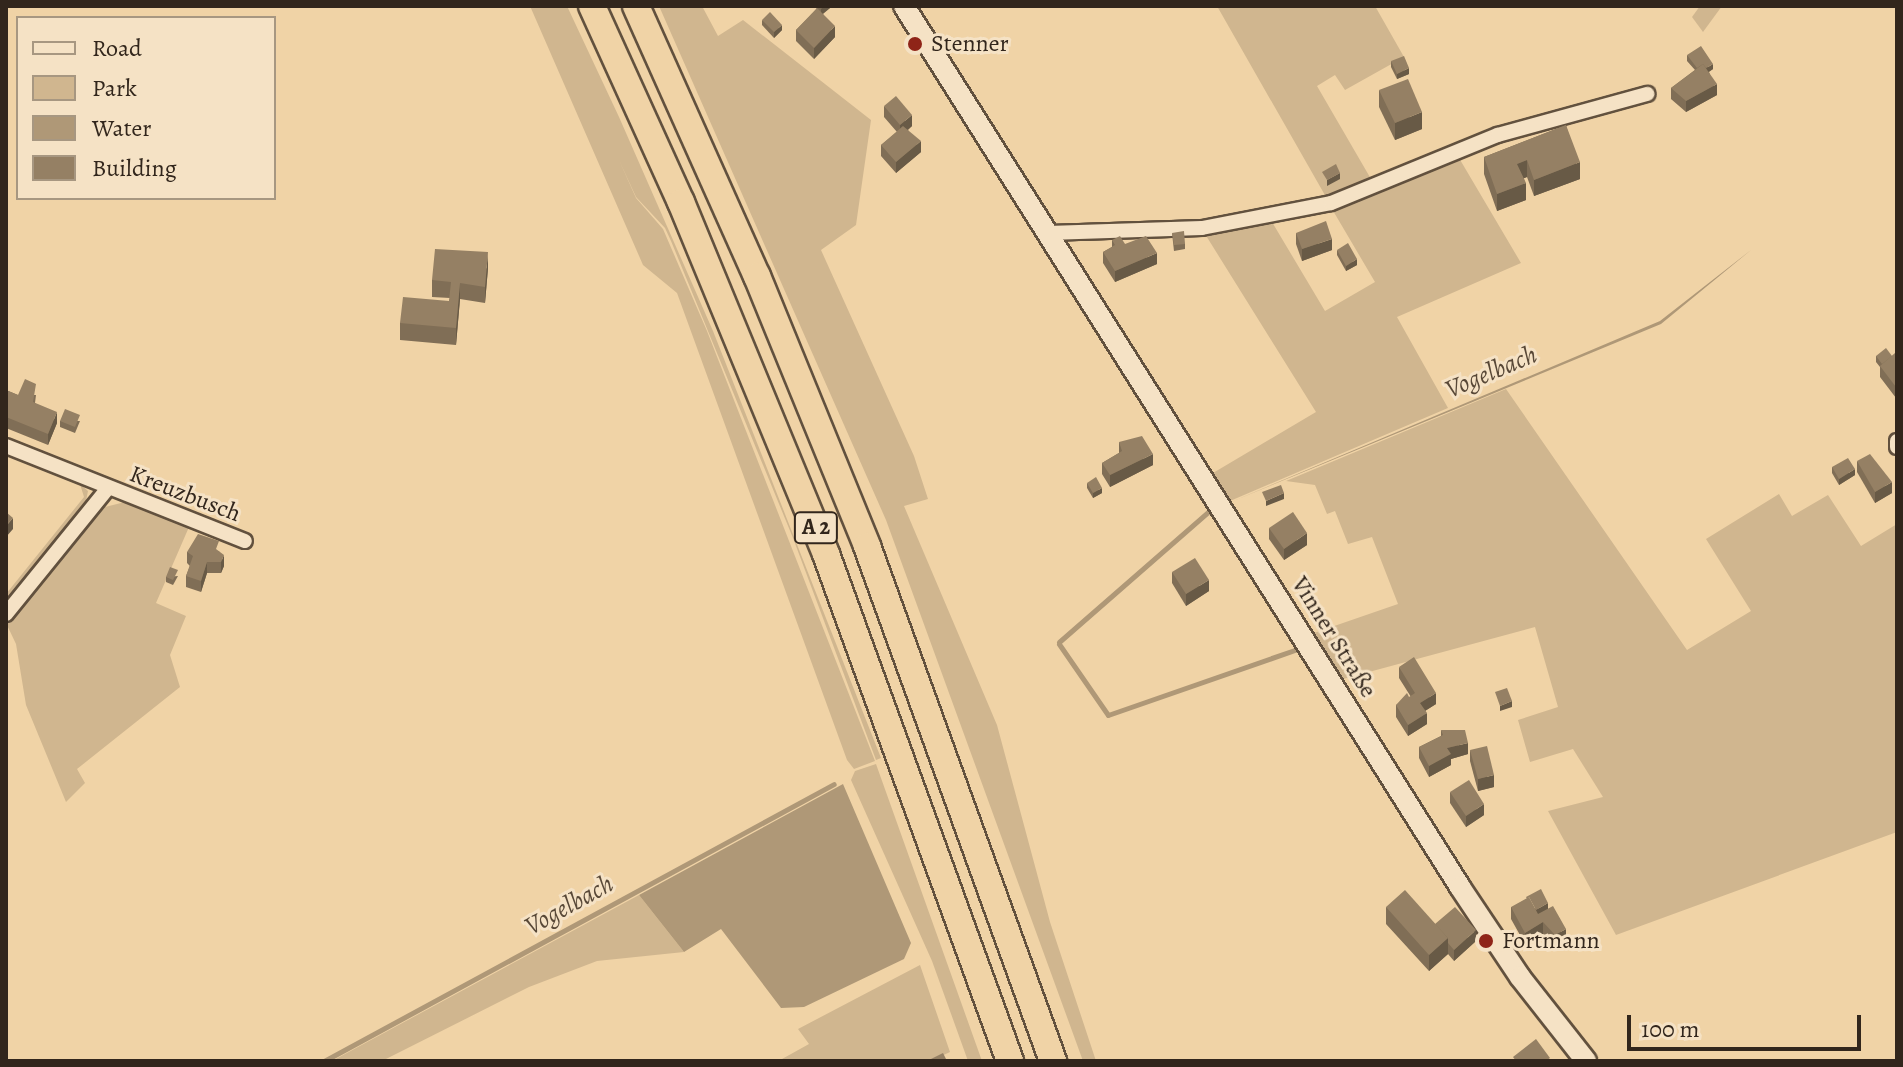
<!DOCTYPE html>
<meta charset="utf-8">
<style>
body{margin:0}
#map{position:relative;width:1903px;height:1067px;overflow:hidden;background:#f0d3a6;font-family:Alegreya,serif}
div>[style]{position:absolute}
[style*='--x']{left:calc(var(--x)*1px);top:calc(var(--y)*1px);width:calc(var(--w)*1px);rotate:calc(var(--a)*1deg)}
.green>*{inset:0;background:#d0b68f}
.water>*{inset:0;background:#af9877}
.stream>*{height:5px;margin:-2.5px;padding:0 2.5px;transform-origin:2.5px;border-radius:2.5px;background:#af9877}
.roads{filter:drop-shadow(2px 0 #62513e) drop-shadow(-2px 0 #62513e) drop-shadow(0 2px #62513e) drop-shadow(0 -2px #62513e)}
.street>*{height:14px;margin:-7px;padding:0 7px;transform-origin:7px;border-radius:7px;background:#f5e2c5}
.secondary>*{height:20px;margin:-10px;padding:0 10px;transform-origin:10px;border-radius:10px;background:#f5e2c5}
.highway>*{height:26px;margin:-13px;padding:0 13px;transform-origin:13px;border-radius:13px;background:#f0d3a6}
.wall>*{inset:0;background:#806e56}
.shaded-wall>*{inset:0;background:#685a46}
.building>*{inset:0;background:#958064}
.dots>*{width:22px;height:22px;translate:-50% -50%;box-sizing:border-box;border:4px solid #f5e2c5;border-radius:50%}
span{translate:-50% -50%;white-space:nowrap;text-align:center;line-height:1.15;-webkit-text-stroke:6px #f5e2c5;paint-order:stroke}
.shield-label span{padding:2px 6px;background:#f5e2c5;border:2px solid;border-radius:6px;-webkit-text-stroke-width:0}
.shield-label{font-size:22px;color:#32261c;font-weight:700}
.poi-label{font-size:24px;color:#32261c}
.left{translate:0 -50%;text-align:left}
.street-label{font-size:24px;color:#32261c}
.water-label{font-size:26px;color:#584837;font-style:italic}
.frame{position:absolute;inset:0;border:8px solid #32261c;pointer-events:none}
.legend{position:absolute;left:16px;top:16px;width:260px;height:184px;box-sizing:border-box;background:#f5e2c5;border:2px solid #a79781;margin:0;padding:10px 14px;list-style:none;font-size:24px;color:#32261c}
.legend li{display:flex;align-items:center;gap:16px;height:40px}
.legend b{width:40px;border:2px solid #a79781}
.scale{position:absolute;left:1627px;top:1015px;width:234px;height:36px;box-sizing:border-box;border:4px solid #32261c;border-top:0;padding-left:10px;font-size:24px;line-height:28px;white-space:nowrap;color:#32261c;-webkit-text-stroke:6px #f5e2c5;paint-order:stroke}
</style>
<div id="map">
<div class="green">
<i style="clip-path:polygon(530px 6px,567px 6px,619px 117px,713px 331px,881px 758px,876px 760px,793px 538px,671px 241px,665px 228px,636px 197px,619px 160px,636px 198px,663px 229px,707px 331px,875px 761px,854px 769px,847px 760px,677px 293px,643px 265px)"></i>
<i style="clip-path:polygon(659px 6px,702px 6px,718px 36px,743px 20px,871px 120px,856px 225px,821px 250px,914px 456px,928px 499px,904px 506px,997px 725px,1050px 922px,1096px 1061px,1083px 1061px,886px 520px)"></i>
<i style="clip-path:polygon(1217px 6px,1375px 6px,1404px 57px,1345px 90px,1335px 75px,1317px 86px,1371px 179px,1326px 197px)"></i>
<i style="clip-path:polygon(1700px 6px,1722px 6px,1703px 32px,1692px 17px)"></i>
<i style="clip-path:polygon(1459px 158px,1521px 263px,1397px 317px,1448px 408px,1230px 501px,1213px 473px,1316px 412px,1205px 234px,1272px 222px,1325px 311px,1375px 282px,1332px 209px)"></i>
<i style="clip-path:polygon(1506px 389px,1687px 650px,1751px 611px,1706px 539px,1779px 494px,1792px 516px,1828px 495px,1861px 546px,1897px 524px,1897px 832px,1616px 935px,1548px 811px,1603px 797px,1573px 749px,1530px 762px,1518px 720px,1558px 707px,1535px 627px,1343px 679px,1314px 633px,1398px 604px,1372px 537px,1348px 544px,1335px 511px,1327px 514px,1315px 485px,1286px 481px)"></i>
<i style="clip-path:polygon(80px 484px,88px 491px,84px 511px,6px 607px,6px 594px,84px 497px)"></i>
<i style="clip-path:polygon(125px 502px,189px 527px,156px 603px,186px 616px,170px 655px,180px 687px,77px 769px,85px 783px,66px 802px,26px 705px,16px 644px,6px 623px,97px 509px)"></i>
<i style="clip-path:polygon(876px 764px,982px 1061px,968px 1061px,932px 961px,851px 780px,855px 771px)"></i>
<i style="clip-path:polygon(639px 895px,684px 952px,597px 961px,529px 987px,382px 1061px,332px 1061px)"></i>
<i style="clip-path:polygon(920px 965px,950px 1052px,931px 1061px,782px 1059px,809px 1044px,798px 1029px)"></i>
</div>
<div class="water">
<i style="clip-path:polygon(1751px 250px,1661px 324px,1231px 502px,1660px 321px)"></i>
<i style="clip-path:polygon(843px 784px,911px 943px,904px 959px,804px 1007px,781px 1008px,721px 929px,684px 952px,639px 895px)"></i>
</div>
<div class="stream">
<i style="--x:1059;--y:642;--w:199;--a:-41.1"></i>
<i style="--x:1059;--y:644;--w:86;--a:55.4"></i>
<i style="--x:1108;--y:715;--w:203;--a:-19.2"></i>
<i style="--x:324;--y:1061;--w:580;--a:-28.51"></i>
</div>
<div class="roads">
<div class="street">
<i style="--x:1048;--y:233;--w:154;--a:-1.9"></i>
<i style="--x:1202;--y:228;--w:131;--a:-11"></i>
<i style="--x:1331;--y:203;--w:180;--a:-22.2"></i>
<i style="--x:1498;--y:135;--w:155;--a:-15.4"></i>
<i style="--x:1897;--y:441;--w:6;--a:90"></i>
<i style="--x:6;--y:446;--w:257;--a:21.7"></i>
<i style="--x:6;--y:614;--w:162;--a:-51"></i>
</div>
<div class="secondary">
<i style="--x:904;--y:6;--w:1042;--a:57.74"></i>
<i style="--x:1460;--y:887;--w:108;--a:56.3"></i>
<i style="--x:1520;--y:977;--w:107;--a:51.8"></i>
</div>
<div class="highway">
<i style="--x:592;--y:6;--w:215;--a:65.6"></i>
<i style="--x:681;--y:202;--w:381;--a:67.6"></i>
<i style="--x:826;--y:554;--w:539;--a:70.05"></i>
<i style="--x:636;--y:6;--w:296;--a:65.9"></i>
<i style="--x:757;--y:276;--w:292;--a:67.8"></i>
<i style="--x:867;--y:546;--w:548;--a:70.14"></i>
</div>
</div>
<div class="wall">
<i style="clip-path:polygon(814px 6px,830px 6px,830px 8px,823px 14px,835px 37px,814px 59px,796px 41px,796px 30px,817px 9px)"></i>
<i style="clip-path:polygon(762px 20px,782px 30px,774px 38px,762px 25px)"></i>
<i style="clip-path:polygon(1687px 55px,1713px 69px,1709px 72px,1717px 95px,1686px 112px,1671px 99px,1671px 88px,1695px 70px,1687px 61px)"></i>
<i style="clip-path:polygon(1391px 61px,1409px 74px,1397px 79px,1391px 67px)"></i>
<i style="clip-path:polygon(1379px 90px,1422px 129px,1395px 140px,1379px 107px)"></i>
<i style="clip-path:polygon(884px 106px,912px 126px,908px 130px,921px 152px,896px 173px,881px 156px,881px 145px,897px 132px,884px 117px)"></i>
<i style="clip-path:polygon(1566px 125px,1580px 179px,1534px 196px,1527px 177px,1524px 178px,1526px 200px,1497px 211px,1484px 174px,1484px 157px)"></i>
<i style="clip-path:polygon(1172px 233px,1185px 244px,1185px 249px,1174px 251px)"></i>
<i style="clip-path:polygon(1296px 233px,1332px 250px,1302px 261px,1296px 244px)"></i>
<i style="clip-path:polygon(1112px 240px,1125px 244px,1157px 264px,1115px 282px,1103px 263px,1103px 252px,1112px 247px)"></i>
<i style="clip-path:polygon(1337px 250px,1357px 265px,1346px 271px,1337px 255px)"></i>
<i style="clip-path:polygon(488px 268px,485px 303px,460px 299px,456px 345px,400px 340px,400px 323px,449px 301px,450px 298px,432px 297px,432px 280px)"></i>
<i style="clip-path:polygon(1876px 356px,1897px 356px,1896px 398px,1880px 377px,1880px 367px,1876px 362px)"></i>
<i style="clip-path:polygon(6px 390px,18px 395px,36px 395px,35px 403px,57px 423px,48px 445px,6px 428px)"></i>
<i style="clip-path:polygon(60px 421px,80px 421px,75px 433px,60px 427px)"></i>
<i style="clip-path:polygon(1119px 442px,1153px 465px,1110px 487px,1102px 474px,1102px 463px,1119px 453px)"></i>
<i style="clip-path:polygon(1857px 461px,1892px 493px,1875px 503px,1857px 472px)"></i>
<i style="clip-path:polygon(1832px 467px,1855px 475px,1839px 485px,1832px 473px)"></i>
<i style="clip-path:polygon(1087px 483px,1102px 493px,1093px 498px,1087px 488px)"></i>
<i style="clip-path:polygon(1269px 528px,1307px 545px,1284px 560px,1269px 539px)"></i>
<i style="clip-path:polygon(219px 551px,224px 566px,221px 573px,207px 573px,201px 592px,186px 587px,186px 576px,190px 566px,187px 563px,187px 552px)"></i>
<i style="clip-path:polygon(1172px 572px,1209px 591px,1186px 606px,1172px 583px)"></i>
<i style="clip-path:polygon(178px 576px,173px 585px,166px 582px,166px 577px)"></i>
<i style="clip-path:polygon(1399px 667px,1436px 704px,1425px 711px,1427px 724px,1408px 736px,1396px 717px,1396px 705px,1411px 697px,1399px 678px)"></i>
<i style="clip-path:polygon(1441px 730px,1468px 754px,1451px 759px,1451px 765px,1429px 777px,1419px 758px,1419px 747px,1441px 736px)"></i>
<i style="clip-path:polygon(1470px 750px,1494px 787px,1478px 791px,1470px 761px)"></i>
<i style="clip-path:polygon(1450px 792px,1484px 815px,1466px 827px,1450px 803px)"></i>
<i style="clip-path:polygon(1386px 907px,1435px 924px,1476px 941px,1454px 961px,1448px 954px,1429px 971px,1386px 924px)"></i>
<i style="clip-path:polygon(1511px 907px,1548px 909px,1566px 940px,1555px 946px,1543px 934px,1525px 944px,1511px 919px)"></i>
</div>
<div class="shaded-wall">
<i style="clip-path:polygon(825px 6px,830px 6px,830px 8px,821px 15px,821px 9px)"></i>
<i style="clip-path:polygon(782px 25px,782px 30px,774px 38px,774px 32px)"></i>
<i style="clip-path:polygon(835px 26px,835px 37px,814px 59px,814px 48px)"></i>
<i style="clip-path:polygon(1713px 64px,1713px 69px,1700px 77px,1700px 72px)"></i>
<i style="clip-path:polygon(1409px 68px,1409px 74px,1397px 79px,1397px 74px)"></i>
<i style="clip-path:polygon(1717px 84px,1717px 95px,1686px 112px,1686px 101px)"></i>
<i style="clip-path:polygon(1422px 112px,1422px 129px,1395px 140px,1395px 123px)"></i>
<i style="clip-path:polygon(912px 115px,912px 126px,900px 136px,900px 125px)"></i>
<i style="clip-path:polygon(921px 141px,921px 152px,896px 173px,896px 162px)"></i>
<i style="clip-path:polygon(1527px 160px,1527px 177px,1517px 181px,1517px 164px)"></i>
<i style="clip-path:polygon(1580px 162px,1580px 179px,1534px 196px,1534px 180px)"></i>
<i style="clip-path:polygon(1340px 173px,1340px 179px,1327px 186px,1327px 180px)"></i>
<i style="clip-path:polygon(1526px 183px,1526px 200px,1497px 211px,1497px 194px)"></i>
<i style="clip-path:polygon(1332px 239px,1332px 250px,1302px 261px,1302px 249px)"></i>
<i style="clip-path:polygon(488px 252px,488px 268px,485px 303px,485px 287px)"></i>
<i style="clip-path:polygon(1157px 253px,1157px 264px,1115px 282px,1115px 271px)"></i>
<i style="clip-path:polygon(1357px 259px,1357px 265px,1346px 271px,1346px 266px)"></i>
<i style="clip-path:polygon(460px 283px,460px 299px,456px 345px,456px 328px)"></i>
<i style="clip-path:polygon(57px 412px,57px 423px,48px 445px,48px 434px)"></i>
<i style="clip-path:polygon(1153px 454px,1153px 465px,1110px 487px,1110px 475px)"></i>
<i style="clip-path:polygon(1855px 469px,1855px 475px,1839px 485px,1839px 479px)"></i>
<i style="clip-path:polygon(1892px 482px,1892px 493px,1875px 503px,1875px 492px)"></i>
<i style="clip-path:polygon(1102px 488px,1102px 493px,1093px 498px,1093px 493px)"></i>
<i style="clip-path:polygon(1284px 493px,1284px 499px,1266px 506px,1266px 501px)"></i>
<i style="clip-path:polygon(13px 518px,13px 529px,6px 537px,6px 526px)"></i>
<i style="clip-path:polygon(1307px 533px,1307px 545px,1284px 560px,1284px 549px)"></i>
<i style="clip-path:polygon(224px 555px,224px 566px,221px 573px,221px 562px)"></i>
<i style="clip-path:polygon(207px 562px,207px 573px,201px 592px,201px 581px)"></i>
<i style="clip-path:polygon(1209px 580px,1209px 591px,1186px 606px,1186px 594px)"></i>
<i style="clip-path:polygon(1436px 693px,1436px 704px,1420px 714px,1420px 703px)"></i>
<i style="clip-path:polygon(1512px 701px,1512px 707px,1500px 711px,1500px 706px)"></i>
<i style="clip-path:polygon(1427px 713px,1427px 724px,1408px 736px,1408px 725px)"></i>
<i style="clip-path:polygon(1468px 743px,1468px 754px,1451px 759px,1451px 765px,1429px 777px,1429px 766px,1447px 748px)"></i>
<i style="clip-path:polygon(1494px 775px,1494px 787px,1478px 791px,1478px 779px)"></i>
<i style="clip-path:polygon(1484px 804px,1484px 815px,1466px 827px,1466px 816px)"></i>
<i style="clip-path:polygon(1548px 903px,1548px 909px,1534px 917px,1534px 911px)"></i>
<i style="clip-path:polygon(1543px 922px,1543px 934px,1525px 944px,1525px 933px)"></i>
<i style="clip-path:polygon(1566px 929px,1566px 940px,1555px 946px,1555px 935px)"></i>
<i style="clip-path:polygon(1476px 930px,1476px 941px,1454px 961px,1454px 950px)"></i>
<i style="clip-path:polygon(1448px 938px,1448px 954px,1429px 971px,1429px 955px)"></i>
</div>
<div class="building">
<i style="clip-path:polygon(817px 8px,835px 26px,814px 48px,796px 30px)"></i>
<i style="clip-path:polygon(770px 12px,782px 25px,774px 32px,762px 20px)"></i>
<i style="clip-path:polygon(1701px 46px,1713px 64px,1706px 68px,1703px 64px,1697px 68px,1687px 55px)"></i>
<i style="clip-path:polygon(1404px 56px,1409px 68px,1397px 74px,1391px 61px)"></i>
<i style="clip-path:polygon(1703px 64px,1717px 84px,1686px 101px,1671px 88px)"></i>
<i style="clip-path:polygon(1408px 79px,1422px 112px,1395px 123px,1379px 90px)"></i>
<i style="clip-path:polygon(896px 96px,912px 115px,900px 125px,884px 106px)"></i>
<i style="clip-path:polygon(1566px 125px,1580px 162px,1534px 180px,1527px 160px,1517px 164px,1526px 183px,1497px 194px,1484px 157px)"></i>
<i style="clip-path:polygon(903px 126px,921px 141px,896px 162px,881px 145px)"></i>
<i style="clip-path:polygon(1336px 164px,1340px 173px,1327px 180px,1322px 172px)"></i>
<i style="clip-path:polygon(1326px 221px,1332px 239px,1302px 249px,1296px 233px)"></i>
<i style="clip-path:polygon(1184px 231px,1185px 244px,1174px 245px,1172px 233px)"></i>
<i style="clip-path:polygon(1120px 236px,1125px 244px,1146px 236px,1157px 253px,1115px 271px,1103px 252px,1115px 245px,1112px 240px)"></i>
<i style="clip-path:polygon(1348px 243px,1357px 259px,1346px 266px,1337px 250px)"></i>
<i style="clip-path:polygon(435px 249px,488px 252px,485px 287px,460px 283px,456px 328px,400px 323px,403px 297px,449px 301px,451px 282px,432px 280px)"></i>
<i style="clip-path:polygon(1886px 348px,1892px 356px,1882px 364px,1876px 356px)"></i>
<i style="clip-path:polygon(1895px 353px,1897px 356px,1896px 387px,1880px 366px)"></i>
<i style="clip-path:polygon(25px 379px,36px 384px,33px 402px,57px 412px,48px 434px,6px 417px,6px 390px,18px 395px)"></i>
<i style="clip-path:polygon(65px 409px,80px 415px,75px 427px,60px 421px)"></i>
<i style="clip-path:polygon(1142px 436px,1153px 454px,1110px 475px,1102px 463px,1122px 451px,1119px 442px)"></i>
<i style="clip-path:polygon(1870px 454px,1892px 482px,1875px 492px,1857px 461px)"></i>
<i style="clip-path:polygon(1848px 458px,1855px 469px,1839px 479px,1832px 467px)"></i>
<i style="clip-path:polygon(1096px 477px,1102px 488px,1093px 493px,1087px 483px)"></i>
<i style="clip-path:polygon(1281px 485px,1284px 493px,1266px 501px,1262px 492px)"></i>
<i style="clip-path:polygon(6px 512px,13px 518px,6px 526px)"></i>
<i style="clip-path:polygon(1293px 512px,1307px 533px,1284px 549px,1269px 528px)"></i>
<i style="clip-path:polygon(198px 534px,219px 541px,216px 549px,224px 555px,221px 562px,207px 562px,201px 581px,186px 576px,193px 556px,187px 552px)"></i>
<i style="clip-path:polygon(1195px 558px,1209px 580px,1186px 594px,1172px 572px)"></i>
<i style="clip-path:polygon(170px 567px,178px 570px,173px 580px,166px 577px)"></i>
<i style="clip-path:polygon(1414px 657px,1436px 693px,1420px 703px,1427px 713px,1408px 725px,1396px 705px,1407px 693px,1409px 697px,1415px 693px,1399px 667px)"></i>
<i style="clip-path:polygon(1507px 688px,1512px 701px,1500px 706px,1495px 692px)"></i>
<i style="clip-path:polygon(1441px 730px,1465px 730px,1468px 743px,1447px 748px,1451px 754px,1429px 766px,1419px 747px,1443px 735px)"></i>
<i style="clip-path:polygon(1487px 746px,1494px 775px,1478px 779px,1470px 750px)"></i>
<i style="clip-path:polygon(1469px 780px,1484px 804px,1466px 816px,1450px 792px)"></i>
<i style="clip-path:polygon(1541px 889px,1548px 903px,1536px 910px,1529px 897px,1527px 899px,1526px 897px)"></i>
<i style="clip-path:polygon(1405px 890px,1448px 938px,1429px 955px,1386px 907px)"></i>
<i style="clip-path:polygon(1529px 897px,1538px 914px,1553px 906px,1566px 929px,1555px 935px,1543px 922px,1525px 933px,1511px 907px)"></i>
<i style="clip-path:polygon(1455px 907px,1476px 930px,1454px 950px,1448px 943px,1448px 938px,1435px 924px)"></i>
<i style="clip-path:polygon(1536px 1039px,1550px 1058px,1546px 1061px,1516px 1061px,1513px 1057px)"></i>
<i style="clip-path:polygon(943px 1053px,947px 1061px,927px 1061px)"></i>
</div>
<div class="dots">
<i style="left:915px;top:44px;background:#8f2418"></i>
<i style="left:1486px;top:941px;background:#8f2418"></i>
</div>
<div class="shield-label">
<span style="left:816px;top:528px">A 2</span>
</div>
<div class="poi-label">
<span class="left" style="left:931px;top:44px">Stenner</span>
<span class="left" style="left:1502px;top:941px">Fortmann</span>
</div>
<div class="street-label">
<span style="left:185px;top:494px;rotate:21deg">Kreuzbusch</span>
<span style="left:1334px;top:637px;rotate:58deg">Vinner Straße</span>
</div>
<div class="water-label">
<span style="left:1491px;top:372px;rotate:-23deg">Vogelbach</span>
<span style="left:569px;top:905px;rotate:-29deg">Vogelbach</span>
</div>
<div class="frame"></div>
<ul class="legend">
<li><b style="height:10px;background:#f5e2c5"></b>Road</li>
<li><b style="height:22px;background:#d0b68f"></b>Park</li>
<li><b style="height:22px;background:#af9877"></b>Water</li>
<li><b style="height:22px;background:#958064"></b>Building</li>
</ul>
<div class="scale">100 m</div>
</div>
